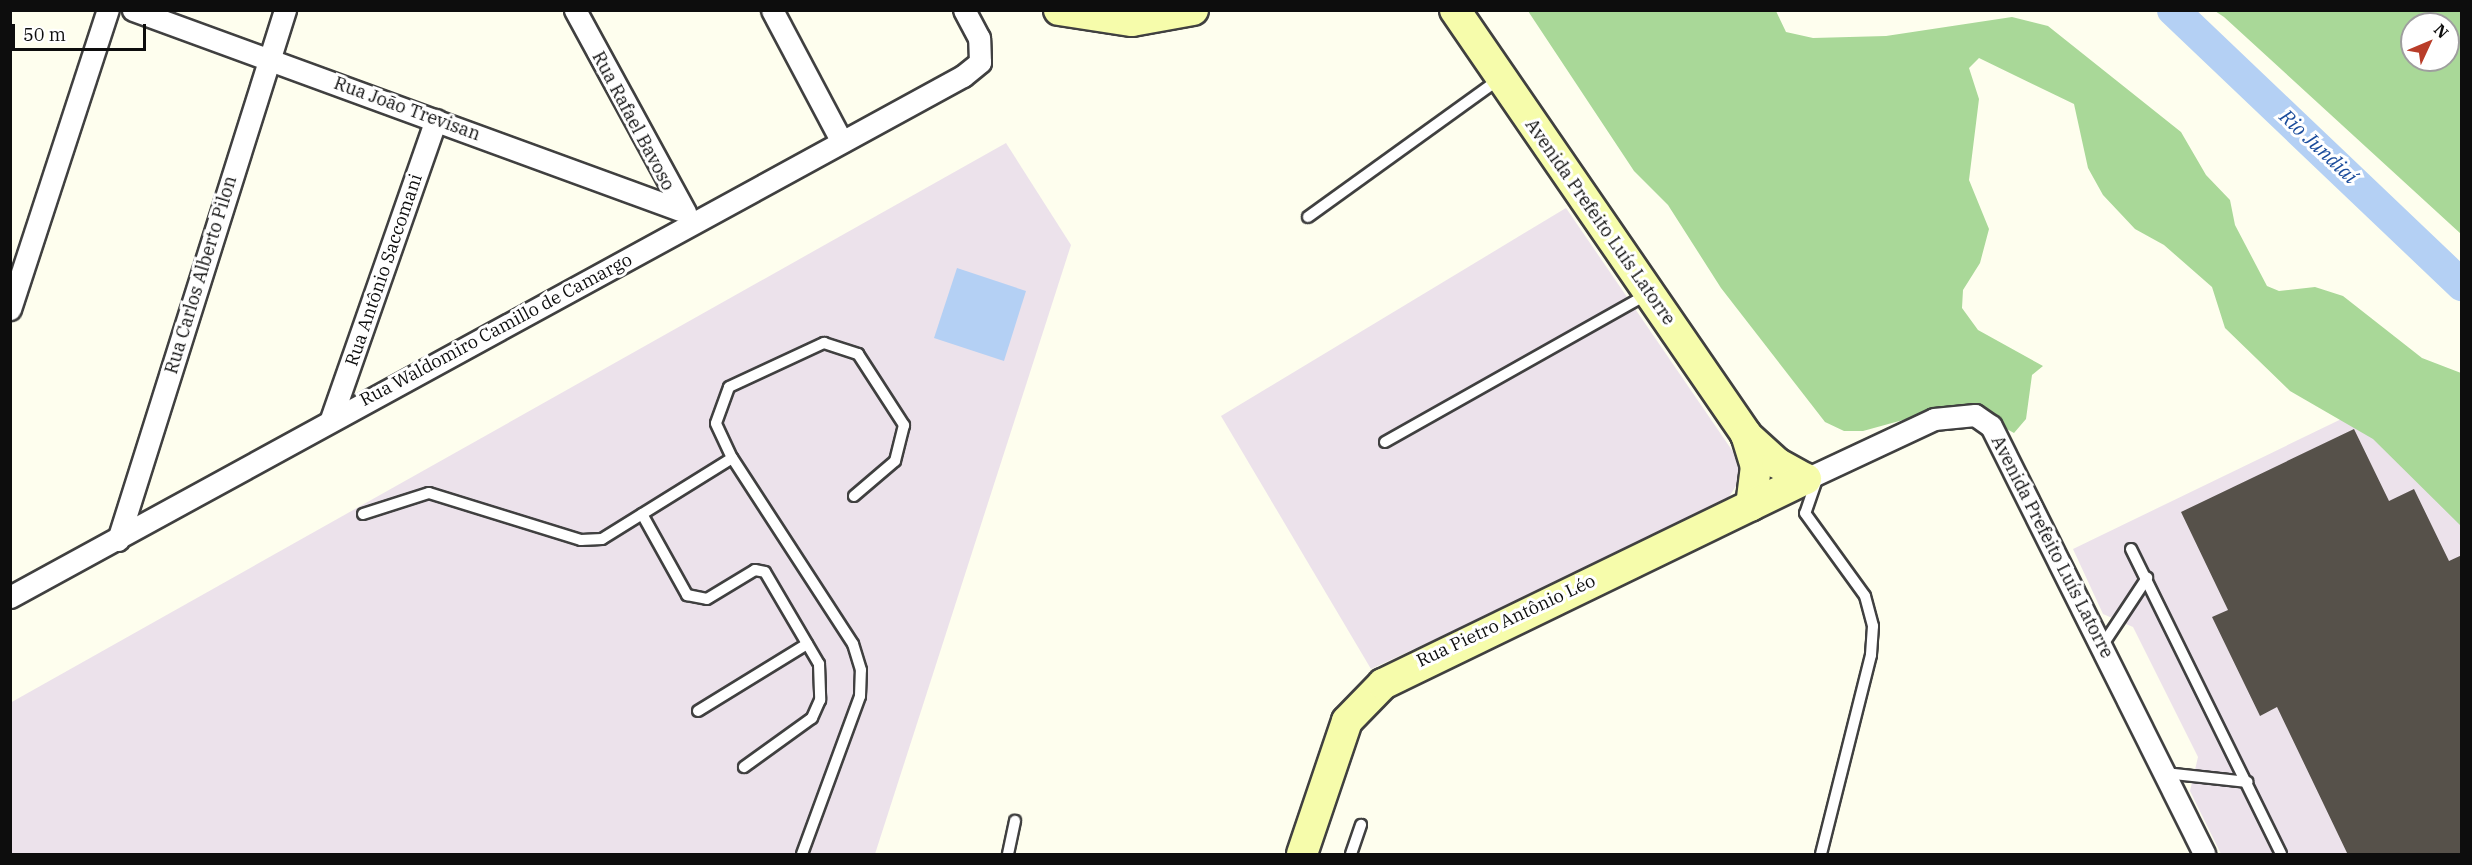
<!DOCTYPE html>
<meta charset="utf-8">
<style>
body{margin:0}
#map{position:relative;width:2472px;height:865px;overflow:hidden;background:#fefeee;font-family:"IBM Plex Serif",serif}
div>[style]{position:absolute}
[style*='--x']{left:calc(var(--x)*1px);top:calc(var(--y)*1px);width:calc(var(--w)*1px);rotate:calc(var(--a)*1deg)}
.industrial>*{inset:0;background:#ece2eb}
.forest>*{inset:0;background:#a9d898}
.water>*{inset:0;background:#b4d0f4}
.river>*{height:32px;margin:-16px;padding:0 16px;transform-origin:16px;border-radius:16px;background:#b4d0f4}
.building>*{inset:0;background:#56514a}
.roads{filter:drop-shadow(2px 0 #404040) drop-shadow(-2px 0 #404040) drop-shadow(0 2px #404040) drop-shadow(0 -2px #404040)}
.lane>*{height:10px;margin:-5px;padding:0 5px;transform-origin:5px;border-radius:5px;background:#fff}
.street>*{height:21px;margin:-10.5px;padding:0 10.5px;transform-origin:10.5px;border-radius:10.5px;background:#fff}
.secondary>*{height:30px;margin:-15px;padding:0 15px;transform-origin:15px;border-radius:15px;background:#f6fcab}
span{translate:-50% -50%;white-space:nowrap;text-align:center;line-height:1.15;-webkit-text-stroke:6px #fff;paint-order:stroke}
.street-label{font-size:18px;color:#0d0d0d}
.water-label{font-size:20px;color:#1a4b9b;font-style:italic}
.frame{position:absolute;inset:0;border:12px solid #0d0d0d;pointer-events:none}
.north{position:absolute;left:2400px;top:12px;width:60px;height:60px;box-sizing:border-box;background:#fff;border:2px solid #9e9e9e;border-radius:50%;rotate:46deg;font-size:16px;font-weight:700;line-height:24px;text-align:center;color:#0d0d0d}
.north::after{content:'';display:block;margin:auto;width:21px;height:27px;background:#b93d29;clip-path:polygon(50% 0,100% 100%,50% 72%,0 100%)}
.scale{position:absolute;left:12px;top:24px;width:134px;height:27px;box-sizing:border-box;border:3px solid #0d0d0d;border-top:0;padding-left:8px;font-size:18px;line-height:21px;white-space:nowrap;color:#0d0d0d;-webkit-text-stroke:4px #fff;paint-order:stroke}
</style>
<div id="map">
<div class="industrial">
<i style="clip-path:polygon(1006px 143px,1071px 245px,875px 854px,11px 854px,10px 703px)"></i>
<i style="clip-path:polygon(1566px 208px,1738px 459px,1740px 480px,1723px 506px,1371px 669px,1221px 416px)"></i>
<i style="clip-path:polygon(2358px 411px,2461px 525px,2461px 854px,2221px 854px,2190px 791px,2198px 757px,2133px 627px,2103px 614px,2073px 549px)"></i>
</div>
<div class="forest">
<i style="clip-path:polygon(1528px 11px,1776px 11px,1786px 32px,1813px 38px,1886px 36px,2012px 17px,2048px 26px,2181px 132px,2206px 175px,2230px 200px,2235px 225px,2267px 286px,2279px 291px,2315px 287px,2343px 296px,2422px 358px,2461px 373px,2461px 526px,2373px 439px,2290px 391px,2225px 328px,2212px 287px,2164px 245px,2135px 229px,2103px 195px,2088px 168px,2074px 104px,1979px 58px,1969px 68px,1979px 99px,1969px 180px,1989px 229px,1980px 263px,1963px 290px,1962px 308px,1978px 330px,2043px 366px,2032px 375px,2026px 419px,2014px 433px,1961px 404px,1863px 431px,1844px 431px,1825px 422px,1721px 288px,1668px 205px,1634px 171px)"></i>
<i style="clip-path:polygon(evenodd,2215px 11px,2461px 11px,2461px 234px,2224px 17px,2215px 11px,2412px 24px,2448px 24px,2448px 60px,2412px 60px,2412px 24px)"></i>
</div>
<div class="water">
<i style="clip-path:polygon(957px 268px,1026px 291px,1004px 361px,934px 338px)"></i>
</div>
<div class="river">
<i style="--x:2173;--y:10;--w:399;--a:43.6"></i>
</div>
<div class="building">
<i style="clip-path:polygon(2354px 429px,2389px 501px,2414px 489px,2449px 561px,2462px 555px,2462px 855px,2348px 855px,2277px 707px,2260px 716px,2212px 617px,2228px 610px,2181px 512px)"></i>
</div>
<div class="roads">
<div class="lane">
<i style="--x:1308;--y:217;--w:238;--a:-35.8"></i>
<i style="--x:1385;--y:442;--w:303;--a:-29.4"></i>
<i style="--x:1817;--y:479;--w:36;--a:109"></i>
<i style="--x:1805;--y:513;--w:102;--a:54.1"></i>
<i style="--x:1865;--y:596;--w:31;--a:75"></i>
<i style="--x:1873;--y:626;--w:29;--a:94"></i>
<i style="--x:1871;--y:655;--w:205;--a:104.1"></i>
<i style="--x:363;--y:514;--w:69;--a:-17.7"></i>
<i style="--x:429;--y:493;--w:159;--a:17.2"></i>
<i style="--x:581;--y:540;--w:21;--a:-3"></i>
<i style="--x:602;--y:539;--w:153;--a:-31.9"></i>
<i style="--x:642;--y:514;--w:93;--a:60.9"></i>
<i style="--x:687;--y:595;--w:20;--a:11"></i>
<i style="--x:707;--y:599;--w:56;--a:-31.1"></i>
<i style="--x:755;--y:570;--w:10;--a:11"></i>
<i style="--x:765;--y:572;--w:107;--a:59.6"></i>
<i style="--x:819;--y:664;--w:36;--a:88"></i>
<i style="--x:820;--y:700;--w:20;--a:114"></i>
<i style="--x:812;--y:718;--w:84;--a:144.2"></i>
<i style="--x:2131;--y:549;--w:340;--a:63.8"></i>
<i style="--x:2102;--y:646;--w:82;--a:-56.5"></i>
<i style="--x:698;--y:711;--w:128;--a:-31.6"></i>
<i style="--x:2165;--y:773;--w:83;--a:6.2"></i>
<i style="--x:802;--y:854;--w:168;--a:-69.8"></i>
<i style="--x:860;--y:696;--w:26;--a:-88"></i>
<i style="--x:861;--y:670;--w:27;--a:-107"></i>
<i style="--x:853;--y:644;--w:222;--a:-123"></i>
<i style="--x:732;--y:458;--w:38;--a:-115"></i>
<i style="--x:716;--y:423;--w:38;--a:-70"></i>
<i style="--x:729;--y:387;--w:105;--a:-24.9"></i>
<i style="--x:824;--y:343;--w:36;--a:18"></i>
<i style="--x:858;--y:354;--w:85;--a:57.1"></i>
<i style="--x:904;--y:425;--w:37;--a:104"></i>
<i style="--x:895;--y:461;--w:54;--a:139.5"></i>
<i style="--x:1008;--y:854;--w:34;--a:-78"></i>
<i style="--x:1351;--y:854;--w:31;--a:-71"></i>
</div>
<div class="street">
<i style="--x:133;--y:10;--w:582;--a:20.08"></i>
<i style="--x:575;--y:10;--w:230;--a:61.4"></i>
<i style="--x:772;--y:10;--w:149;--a:62.1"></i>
<i style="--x:10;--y:309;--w:315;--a:-71.9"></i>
<i style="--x:331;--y:419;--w:317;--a:-70.7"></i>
<i style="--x:1806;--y:479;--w:141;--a:-25.1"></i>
<i style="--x:1934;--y:419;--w:41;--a:-5.6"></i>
<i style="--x:1975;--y:415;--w:19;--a:35"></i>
<i style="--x:1991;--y:426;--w:478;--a:63.5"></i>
<i style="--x:118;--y:540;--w:556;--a:-72.51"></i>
<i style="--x:10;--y:597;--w:1086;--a:-28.67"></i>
<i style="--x:963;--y:76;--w:22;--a:-39"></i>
<i style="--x:980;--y:62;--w:24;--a:-92"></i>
<i style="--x:979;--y:38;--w:32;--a:-118"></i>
</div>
<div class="secondary">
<i style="--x:1059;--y:10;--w:74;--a:8.6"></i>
<i style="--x:1132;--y:21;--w:62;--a:-10.2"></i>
<i style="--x:1455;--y:10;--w:514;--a:55.54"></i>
<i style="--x:1746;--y:434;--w:34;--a:73"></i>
<i style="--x:1756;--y:466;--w:40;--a:97.1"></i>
<i style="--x:1746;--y:435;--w:42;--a:42.1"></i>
<i style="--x:1777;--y:463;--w:33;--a:29"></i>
<i style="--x:1302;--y:854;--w:140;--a:-71.3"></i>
<i style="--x:1347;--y:721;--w:52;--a:-45.8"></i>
<i style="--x:1383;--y:684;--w:470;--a:-25.9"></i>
</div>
</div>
<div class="street-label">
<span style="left:407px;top:109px;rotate:20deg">Rua João Trevisan</span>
<span style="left:633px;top:121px;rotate:62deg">Rua Rafael Bavoso</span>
<span style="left:1600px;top:222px;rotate:55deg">Avenida Prefeito Luís Latorre</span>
<span style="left:384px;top:270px;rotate:-71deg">Rua Antônio Saccomani</span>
<span style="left:201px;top:275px;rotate:-73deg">Rua Carlos Alberto Pilon</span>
<span style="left:496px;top:330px;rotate:-28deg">Rua Waldomiro Camillo de Camargo</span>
<span style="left:2052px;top:547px;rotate:63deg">Avenida Prefeito Luís Latorre</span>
<span style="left:1506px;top:621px;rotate:-25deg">Rua Pietro Antônio Léo</span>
</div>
<div class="water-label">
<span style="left:2319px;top:146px;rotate:43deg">Rio Jundiaí</span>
</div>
<div class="frame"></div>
<div class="north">N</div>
<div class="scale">50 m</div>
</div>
